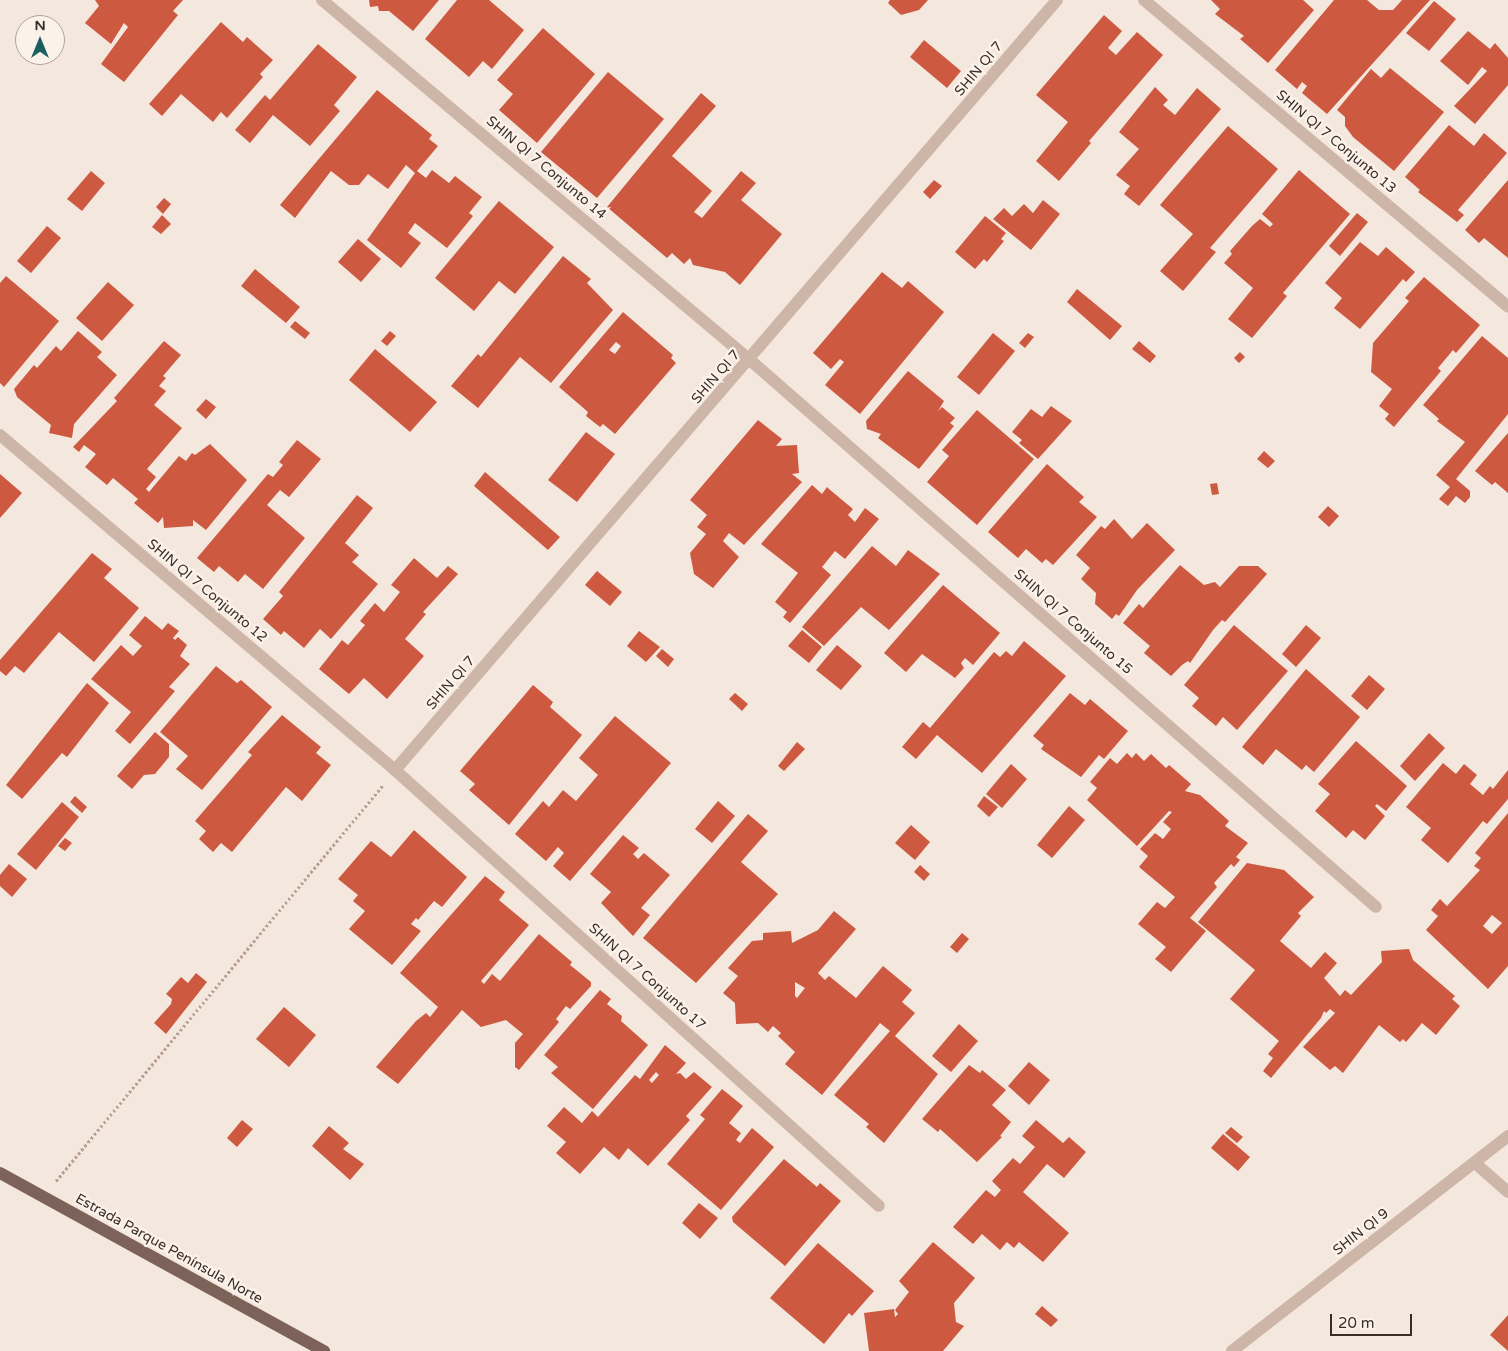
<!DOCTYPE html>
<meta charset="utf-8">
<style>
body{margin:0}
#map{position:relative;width:1508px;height:1351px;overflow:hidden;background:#f4e7dd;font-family:"Varela Round",sans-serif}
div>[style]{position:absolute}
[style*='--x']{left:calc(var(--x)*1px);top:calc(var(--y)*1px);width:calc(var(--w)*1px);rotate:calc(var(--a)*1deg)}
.building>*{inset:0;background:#ce5941}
.path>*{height:3px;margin-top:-1.5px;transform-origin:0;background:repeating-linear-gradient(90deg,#b9a092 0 2.5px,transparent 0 5px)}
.minor>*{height:12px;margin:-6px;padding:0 6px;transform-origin:6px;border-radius:6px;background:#cdb6a8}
.major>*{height:12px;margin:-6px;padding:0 6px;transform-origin:6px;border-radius:6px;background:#7c6259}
span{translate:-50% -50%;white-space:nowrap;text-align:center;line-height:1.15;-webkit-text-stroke:5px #fbf2ea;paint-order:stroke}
.street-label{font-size:14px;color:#392d28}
.north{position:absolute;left:15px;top:15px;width:50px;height:50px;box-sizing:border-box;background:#fbf2ea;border:1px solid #ada39c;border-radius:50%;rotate:0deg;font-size:14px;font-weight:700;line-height:20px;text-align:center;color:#392d28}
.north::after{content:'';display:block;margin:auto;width:18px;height:22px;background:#1b5e5e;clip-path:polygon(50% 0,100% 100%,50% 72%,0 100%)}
.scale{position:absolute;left:1330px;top:1314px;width:82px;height:22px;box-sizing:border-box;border:2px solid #392d28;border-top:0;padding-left:6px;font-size:15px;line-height:18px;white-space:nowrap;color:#392d28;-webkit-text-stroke:4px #fbf2ea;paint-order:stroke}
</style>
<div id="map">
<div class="building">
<i style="clip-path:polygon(95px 0,183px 0,173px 11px,178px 15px,124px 82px,101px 64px,128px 27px,124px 23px,111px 44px,85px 23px,99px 6px)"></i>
<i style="clip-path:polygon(369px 0,439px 0,413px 31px,389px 11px,379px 11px,378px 6px,370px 7px)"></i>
<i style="clip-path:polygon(457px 0,489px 0,524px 30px,492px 69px,483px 61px,469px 77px,425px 39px)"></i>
<i style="clip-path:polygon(890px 0,928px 0,919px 10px,901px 15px,888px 3px)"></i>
<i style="clip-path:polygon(1211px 0,1303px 0,1314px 10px,1268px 63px,1240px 39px,1244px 36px,1215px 14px,1220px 9px)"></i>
<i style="clip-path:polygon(1334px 0,1367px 0,1379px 10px,1393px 10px,1402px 0,1430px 0,1327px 114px,1302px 93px,1307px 86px,1302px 82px,1297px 89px,1275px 70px)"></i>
<i style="clip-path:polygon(1434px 1px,1456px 19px,1429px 51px,1406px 33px)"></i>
<i style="clip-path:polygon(1104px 15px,1122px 31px,1108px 48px,1116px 55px,1137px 32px,1163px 55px,1089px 141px,1091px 143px,1059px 181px,1036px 161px,1068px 122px,1036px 95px)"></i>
<i style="clip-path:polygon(221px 22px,243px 42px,247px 37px,273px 60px,260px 74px,263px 77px,227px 118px,221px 112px,213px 122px,181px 94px,162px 116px,149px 104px)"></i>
<i style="clip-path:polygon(543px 28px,595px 74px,537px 143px,499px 110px,513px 94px,497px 80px)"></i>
<i style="clip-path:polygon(1468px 31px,1490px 49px,1495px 43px,1508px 58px,1508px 85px,1475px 124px,1454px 106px,1487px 71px,1482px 67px,1468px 85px,1440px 61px)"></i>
<i style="clip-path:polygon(924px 40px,961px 71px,947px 88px,910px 57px)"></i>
<i style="clip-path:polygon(318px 44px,357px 77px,334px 105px,340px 111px,310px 146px,273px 115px,250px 143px,235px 130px,265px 95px,270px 100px)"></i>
<i style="clip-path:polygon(1390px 68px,1444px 112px,1394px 171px,1353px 137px,1345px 126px,1345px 117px,1337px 110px,1371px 69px,1381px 78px)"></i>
<i style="clip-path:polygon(608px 72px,664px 119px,597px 198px,541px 152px)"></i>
<i style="clip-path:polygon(1155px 87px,1168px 100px,1163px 105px,1175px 115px,1197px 88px,1221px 109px,1139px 206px,1124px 194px,1130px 186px,1116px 175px,1139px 149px,1119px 132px)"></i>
<i style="clip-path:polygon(377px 90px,432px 135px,429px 139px,438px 146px,417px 171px,426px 178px,432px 170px,449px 183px,455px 176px,482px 197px,469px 213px,473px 216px,447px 248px,415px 223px,408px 233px,421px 243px,401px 268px,367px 240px,415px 173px,406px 165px,388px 189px,368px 174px,359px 185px,349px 185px,331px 171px,295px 218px,280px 205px)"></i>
<i style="clip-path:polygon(701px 93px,716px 106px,672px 156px,712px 191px,694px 212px,702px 218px,741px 171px,756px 183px,741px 200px,782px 234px,740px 285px,725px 272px,693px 265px,690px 258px,684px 264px,672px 253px,667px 258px,607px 207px)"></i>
<i style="clip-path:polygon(1449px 125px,1474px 146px,1484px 133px,1507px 153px,1458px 210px,1464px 215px,1457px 222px,1418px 192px,1420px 190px,1405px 177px)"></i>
<i style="clip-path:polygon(1228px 126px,1278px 169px,1210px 248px,1216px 252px,1183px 291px,1160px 271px,1193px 234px,1160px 205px)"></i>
<i style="clip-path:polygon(1299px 170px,1350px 214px,1283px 293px,1287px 296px,1252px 338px,1228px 319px,1253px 288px,1224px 263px,1232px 254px,1230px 251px,1252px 226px,1260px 219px,1270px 227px,1273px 224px,1262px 214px)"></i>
<i style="clip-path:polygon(91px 171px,105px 183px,82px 211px,67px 199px)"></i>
<i style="clip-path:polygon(934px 180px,942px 186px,930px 199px,923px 192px)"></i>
<i style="clip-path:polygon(1508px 180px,1508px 258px,1484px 238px,1479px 243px,1465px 230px)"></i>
<i style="clip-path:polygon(164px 198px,171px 204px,163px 214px,156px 207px)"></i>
<i style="clip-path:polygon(1043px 200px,1060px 214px,1031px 250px,993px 219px,1004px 208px,1012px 216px,1024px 204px,1033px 213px)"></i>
<i style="clip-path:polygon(499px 201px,554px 247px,515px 294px,499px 281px,474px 311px,435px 278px)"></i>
<i style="clip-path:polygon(1357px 213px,1368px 222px,1340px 256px,1329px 246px)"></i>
<i style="clip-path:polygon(162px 215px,171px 224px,161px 234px,152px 227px)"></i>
<i style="clip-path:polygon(985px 216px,1006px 233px,1001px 239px,1004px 241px,987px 262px,984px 259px,975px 269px,955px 252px)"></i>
<i style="clip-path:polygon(47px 226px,61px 238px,31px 273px,17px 261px)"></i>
<i style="clip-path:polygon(358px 239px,381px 259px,361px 282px,338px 262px)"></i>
<i style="clip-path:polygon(1360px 242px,1378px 256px,1386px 247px,1415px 272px,1406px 282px,1403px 279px,1360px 329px,1334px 308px,1342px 298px,1325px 283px)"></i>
<i style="clip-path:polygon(563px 256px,591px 279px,587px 283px,613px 310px,551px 383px,520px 357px,478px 408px,451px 386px,478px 354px,481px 357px)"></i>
<i style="clip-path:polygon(255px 269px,300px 307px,286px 323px,241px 286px)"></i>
<i style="clip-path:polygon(882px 272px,902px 288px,908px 281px,944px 312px,860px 414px,825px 385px,844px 362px,840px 359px,831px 369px,813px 353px)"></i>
<i style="clip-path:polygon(6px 276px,59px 321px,4px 387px,0 383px,0 283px)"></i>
<i style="clip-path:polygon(1424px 277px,1480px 325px,1456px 353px,1453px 350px,1438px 368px,1441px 371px,1394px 427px,1385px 419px,1389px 414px,1379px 406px,1392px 389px,1371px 372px,1373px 343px,1409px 301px,1405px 298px)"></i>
<i style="clip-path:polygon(108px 282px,134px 305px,102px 341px,76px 318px)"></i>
<i style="clip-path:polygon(1077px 289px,1122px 326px,1110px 340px,1067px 302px)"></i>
<i style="clip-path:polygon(evenodd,623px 312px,673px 355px,671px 358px,676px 363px,615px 434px,603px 424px,600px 427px,586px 416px,588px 412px,559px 387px,623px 312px,616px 342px,621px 346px,615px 354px,609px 350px,616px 342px)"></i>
<i style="clip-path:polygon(295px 321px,310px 333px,305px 339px,290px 327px)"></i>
<i style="clip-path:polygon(78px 331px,102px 352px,97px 357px,117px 375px,74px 424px,72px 438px,49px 433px,51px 425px,17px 397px,14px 389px,34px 365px,37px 368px,56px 346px,61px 351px)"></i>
<i style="clip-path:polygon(390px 331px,396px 336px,387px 346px,381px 341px)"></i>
<i style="clip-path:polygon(993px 333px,1015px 351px,979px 395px,957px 377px)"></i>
<i style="clip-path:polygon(1028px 333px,1034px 337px,1025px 348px,1019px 343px)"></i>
<i style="clip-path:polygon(1482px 336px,1508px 358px,1508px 414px,1456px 479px,1470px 491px,1470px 497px,1465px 503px,1456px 496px,1448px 506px,1439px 499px,1450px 487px,1436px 475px,1465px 442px,1437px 421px,1439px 419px,1423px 405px)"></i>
<i style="clip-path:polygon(164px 341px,181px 355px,163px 376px,166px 378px,159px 386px,166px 391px,154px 405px,182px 428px,147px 469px,156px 477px,146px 489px,149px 492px,179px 456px,186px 461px,192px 453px,195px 455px,210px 444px,247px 480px,206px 530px,193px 520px,193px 526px,164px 528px,163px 517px,158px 523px,134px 503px,138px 499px,113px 478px,107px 485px,85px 467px,96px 454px,84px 445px,79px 452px,73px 447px,117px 401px,114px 398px)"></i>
<i style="clip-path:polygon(1139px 341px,1156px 356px,1150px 363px,1132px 349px)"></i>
<i style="clip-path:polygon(375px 349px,437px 402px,410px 432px,349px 380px)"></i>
<i style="clip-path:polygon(1240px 352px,1245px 357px,1239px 363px,1234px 358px)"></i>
<i style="clip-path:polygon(908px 371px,944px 401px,938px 411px,942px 407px,955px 418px,950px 423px,954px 426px,919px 469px,878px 438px,881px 434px,867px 429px,866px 421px)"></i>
<i style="clip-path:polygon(206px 399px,216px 407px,206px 419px,196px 410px)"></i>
<i style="clip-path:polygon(1051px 406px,1072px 421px,1038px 459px,1019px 443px,1022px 440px,1012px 432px,1031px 409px,1042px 417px)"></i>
<i style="clip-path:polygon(977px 410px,1034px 459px,977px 525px,927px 482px,949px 456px,942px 450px)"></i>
<i style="clip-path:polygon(758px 420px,782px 439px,776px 446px,797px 445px,799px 473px,792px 474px,802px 482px,744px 545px,729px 533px,723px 541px,739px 557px,713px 588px,694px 574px,690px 553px,706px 534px,697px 527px,707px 515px,690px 500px)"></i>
<i style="clip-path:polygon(586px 432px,615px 454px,577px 502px,548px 480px)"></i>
<i style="clip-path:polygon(1508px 433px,1508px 493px,1495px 482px,1492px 485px,1475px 471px)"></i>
<i style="clip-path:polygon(297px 440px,321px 459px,289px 497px,280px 490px,267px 505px,305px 538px,263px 589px,245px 574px,238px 582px,219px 566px,214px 572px,197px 558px,268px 474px,273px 477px,283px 465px,279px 462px)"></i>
<i style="clip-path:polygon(1264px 451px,1275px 461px,1268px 468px,1257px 459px)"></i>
<i style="clip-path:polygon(1047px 464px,1084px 497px,1079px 502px,1097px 517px,1053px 565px,1046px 559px,1042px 563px,1026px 549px,1018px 558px,988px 532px)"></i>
<i style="clip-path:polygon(485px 472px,560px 537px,548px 550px,474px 486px)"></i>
<i style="clip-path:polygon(0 474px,22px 493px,0 518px)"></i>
<i style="clip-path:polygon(1217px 483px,1219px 494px,1212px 495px,1210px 484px)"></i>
<i style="clip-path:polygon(812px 485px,822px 494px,827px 487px,829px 489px,853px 509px,848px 515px,855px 522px,865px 508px,879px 519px,845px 559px,835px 551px,822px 567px,831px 575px,790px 623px,783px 617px,787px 612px,775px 602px,798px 573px,761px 544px)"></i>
<i style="clip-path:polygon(357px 495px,373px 508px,345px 543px,359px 555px,352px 562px,378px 584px,331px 639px,320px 629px,304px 648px,284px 631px,281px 635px,263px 619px,283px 596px,279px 592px)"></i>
<i style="clip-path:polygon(1328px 506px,1339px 516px,1329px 527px,1318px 517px)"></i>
<i style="clip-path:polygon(1114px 519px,1132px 539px,1147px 523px,1175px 550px,1137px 590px,1119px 616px,1116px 614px,1112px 619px,1095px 604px,1096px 593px,1081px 579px,1090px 568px,1076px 555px,1101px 526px,1105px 529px)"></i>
<i style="clip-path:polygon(872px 546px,896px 566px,908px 550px,940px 574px,889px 630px,861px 607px,824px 646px,802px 627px)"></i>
<i style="clip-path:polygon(92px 553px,112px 569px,104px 578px,139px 608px,94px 662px,59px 632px,24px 673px,15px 666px,6px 676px,0 671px,0 660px)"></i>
<i style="clip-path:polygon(414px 558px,437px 578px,448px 566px,458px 574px,423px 612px,426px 614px,405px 639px,424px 656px,387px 699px,364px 678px,349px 694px,319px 669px,342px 640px,348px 645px,365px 625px,360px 621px,375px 603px,384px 612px,400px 592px,391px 585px)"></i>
<i style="clip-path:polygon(1180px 565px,1204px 585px,1215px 582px,1220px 587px,1239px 566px,1258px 566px,1267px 574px,1225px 622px,1222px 620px,1213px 630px,1190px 663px,1188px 661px,1182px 665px,1171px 676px,1144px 653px,1150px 646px,1123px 623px,1139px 604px,1143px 608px)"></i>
<i style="clip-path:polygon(597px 571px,622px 592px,610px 606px,585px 585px)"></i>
<i style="clip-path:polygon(943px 585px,1000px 633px,973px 665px,965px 658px,961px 663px,964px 668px,955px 678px,922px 654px,906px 672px,884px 653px)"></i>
<i style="clip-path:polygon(145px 616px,162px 630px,168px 623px,179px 631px,173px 638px,175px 640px,178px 637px,187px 645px,180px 656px,190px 664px,169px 687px,175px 691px,130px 744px,115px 731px,131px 712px,91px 679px,121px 645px,133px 656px,142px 646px,129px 635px)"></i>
<i style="clip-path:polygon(1234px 625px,1288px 671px,1237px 730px,1223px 717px,1216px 726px,1192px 706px,1199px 698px,1184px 685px)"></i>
<i style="clip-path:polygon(1306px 625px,1321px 638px,1296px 667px,1282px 654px)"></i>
<i style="clip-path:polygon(802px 630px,822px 647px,809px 663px,788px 646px)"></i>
<i style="clip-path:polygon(639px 631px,660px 647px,646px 662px,627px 646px)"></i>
<i style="clip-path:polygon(1024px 641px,1066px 676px,982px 773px,937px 735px,916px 759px,902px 747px,923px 722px,930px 728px,994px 652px,1000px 657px,1006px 651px,1012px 656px)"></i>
<i style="clip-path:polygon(837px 645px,862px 666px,841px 690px,816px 670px)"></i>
<i style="clip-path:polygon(662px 649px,674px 659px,668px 667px,656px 656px)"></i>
<i style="clip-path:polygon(216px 666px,237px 683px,241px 680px,272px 707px,202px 790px,176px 769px,188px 756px,160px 732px)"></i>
<i style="clip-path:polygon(1306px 669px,1360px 717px,1314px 772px,1306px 765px,1302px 770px,1276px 749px,1263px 765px,1242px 747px)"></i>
<i style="clip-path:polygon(1369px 675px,1385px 689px,1367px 710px,1351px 696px)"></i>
<i style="clip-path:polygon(87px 683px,109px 703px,67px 757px,62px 753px,22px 799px,6px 785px)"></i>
<i style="clip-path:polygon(533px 685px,553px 702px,550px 707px,582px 735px,509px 825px,469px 790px,475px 784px,460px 771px)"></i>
<i style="clip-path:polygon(735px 693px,748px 704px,742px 711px,729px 699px)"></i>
<i style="clip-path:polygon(1070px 693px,1085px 705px,1090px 699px,1128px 731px,1104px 759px,1099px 755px,1081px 777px,1041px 749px,1044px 745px,1033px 736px)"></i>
<i style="clip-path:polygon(282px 715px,321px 747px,316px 753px,331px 765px,302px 801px,286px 787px,232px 852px,221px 843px,213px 852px,199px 839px,206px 831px,195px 821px,252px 755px,248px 752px)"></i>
<i style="clip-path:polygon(615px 716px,671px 763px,570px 881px,553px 866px,564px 853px,558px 847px,546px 861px,515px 834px,543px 801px,549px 807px,563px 790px,576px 801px,598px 775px,579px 758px)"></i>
<i style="clip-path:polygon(155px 732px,169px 744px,169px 757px,155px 774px,144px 775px,132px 789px,117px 776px)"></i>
<i style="clip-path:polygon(1429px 733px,1445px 748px,1415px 781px,1400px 766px)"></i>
<i style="clip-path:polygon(1356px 741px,1407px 786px,1386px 811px,1377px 804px,1375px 806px,1385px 816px,1365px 840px,1353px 830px,1346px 838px,1315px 811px,1330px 794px,1318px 784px)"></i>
<i style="clip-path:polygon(797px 742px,805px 749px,784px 771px,778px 766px)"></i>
<i style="clip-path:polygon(1127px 753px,1132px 758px,1136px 753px,1144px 761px,1151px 754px,1166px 768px,1169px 765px,1191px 784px,1185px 791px,1200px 795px,1229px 821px,1225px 826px,1248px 843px,1236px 857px,1240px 860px,1234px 867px,1231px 864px,1214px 883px,1217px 887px,1190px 918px,1206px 931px,1171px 972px,1155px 959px,1166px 947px,1138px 924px,1157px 902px,1165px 908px,1175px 897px,1139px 867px,1148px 856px,1140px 849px,1155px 833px,1163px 839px,1171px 829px,1163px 822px,1172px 812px,1169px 811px,1137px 846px,1087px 800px,1097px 788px,1090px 782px,1110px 758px,1117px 764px)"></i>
<i style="clip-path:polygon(1443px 763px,1456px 774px,1464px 764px,1477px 775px,1470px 784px,1483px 795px,1490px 786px,1493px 789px,1508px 770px,1508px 799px,1487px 824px,1483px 821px,1448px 863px,1421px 840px,1431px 828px,1406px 807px)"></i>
<i style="clip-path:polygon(1011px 764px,1027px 779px,1002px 808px,986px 794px)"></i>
<i style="clip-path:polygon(75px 796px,87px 807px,82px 813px,70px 802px)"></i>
<i style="clip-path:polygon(984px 796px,998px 807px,989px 817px,977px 806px)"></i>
<i style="clip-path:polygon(718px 801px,735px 816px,712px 843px,695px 829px)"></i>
<i style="clip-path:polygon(62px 802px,79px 817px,36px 870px,17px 854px)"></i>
<i style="clip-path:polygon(1069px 806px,1085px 820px,1052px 858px,1037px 845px)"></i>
<i style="clip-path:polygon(evenodd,1508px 813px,1508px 966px,1488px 989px,1426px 930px,1438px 916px,1431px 910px,1440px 899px,1447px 906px,1480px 870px,1474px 866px,1481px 858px,1475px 853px,1508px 813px,1492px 915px,1502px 923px,1492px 934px,1483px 926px,1492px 915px)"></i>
<i style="clip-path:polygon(748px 814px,768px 831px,741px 862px,778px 894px,696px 983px,643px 938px)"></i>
<i style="clip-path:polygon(911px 825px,930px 842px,915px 860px,895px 843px)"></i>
<i style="clip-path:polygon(414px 830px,467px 877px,442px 907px,434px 901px,418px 920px,416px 918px,411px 924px,421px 931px,392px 965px,349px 929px,365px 911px,353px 901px,358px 895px,338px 879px,371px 841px,391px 857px)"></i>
<i style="clip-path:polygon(623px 835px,639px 848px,633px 854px,638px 859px,644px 853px,670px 875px,641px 908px,650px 915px,633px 936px,601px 903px,611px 892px,590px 874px)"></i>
<i style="clip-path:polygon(65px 838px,72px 843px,65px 851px,58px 846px)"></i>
<i style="clip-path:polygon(1247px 863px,1284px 870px,1314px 897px,1298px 913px,1301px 916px,1280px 941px,1311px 968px,1325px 952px,1337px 963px,1324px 978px,1340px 996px,1345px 990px,1351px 995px,1382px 962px,1381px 951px,1409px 949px,1413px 960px,1455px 996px,1452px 999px,1460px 1006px,1436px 1035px,1422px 1023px,1406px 1042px,1403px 1039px,1400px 1042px,1379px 1025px,1343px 1073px,1335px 1066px,1330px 1070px,1303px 1047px,1335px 1013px,1330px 1009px,1326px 1013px,1324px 1011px,1321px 1018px,1271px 1078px,1263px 1071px,1273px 1058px,1268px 1054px,1279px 1041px,1230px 999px,1255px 970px,1198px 922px)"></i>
<i style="clip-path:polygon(9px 864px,27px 879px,12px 897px,0 886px,0 875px)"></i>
<i style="clip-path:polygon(920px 865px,930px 874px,924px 881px,914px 872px)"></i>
<i style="clip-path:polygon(485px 876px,505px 892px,499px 900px,529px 925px,481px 981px,484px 984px,492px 974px,500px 981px,539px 934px,572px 962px,570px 965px,591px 982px,591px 986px,570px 1009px,566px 1006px,556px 1019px,559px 1022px,519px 1070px,515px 1067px,515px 1043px,523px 1034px,506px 1020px,481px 1027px,462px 1010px,398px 1084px,376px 1067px,416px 1021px,426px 1013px,430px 1017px,438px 1007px,400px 973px)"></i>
<i style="clip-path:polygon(evenodd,834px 911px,856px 929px,818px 973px,825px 980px,829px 976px,856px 998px,883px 966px,912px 990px,902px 1002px,915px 1013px,895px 1036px,938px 1074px,884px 1143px,866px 1127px,869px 1124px,834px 1095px,890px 1031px,880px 1023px,822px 1095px,785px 1064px,795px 1052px,778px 1036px,781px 1033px,773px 1026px,768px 1032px,758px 1023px,736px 1024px,735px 1003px,723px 993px,738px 976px,728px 968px,752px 941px,763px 940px,763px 933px,791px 931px,792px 943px,818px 930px,834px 911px,795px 982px,805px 988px,797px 998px,795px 996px,795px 982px)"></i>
<i style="clip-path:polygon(962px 933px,969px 939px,957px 953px,950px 947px)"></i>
<i style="clip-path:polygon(196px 973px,207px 982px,166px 1034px,154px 1023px,171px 1004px,172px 999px,166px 994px,181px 977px,188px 983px)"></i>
<i style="clip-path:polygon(600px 990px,611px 999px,607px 1004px,622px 1016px,621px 1021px,648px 1045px,593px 1109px,551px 1073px,558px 1067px,544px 1055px)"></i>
<i style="clip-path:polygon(284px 1007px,316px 1035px,289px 1067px,256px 1039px)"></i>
<i style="clip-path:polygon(959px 1024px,978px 1041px,951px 1072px,932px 1056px)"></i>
<i style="clip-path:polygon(evenodd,665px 1045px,686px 1063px,676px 1074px,680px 1073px,686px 1079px,694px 1072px,712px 1087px,686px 1116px,690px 1120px,648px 1166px,628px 1148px,619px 1160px,604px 1147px,580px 1174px,556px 1153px,566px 1142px,547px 1126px,564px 1107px,582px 1123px,592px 1111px,598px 1117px,635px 1075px,640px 1079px,665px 1045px,656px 1072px,659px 1075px,652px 1083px,649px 1080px,656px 1072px)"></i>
<i style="clip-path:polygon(1029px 1062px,1050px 1080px,1029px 1105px,1008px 1086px)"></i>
<i style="clip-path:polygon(969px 1065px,980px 1073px,982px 1070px,1006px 1090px,992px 1105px,1011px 1122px,1000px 1136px,1002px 1137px,977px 1162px,940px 1129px,938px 1132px,922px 1119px)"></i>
<i style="clip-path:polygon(722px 1089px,743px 1106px,729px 1123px,741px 1133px,736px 1140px,740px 1143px,752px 1128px,774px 1147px,721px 1210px,667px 1164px,705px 1119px,700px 1115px)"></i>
<i style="clip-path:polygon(242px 1120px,253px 1129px,237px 1147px,227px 1138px)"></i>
<i style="clip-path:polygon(1036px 1120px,1063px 1143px,1069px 1137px,1086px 1152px,1064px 1178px,1047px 1164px,1023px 1192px,1069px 1233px,1043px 1262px,1019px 1242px,1014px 1248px,1007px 1242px,1000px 1250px,982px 1234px,973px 1244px,953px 1227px,986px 1190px,995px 1197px,1001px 1190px,992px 1181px,1013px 1158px,1020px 1164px,1035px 1147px,1022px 1136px)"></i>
<i style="clip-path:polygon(329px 1126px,349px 1143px,343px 1149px,364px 1164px,350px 1180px,312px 1146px)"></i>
<i style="clip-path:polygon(1231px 1127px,1243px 1137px,1237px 1143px,1225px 1133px)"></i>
<i style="clip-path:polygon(1223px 1134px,1250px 1157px,1238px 1171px,1211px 1148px)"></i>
<i style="clip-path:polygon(784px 1159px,817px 1187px,820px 1183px,841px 1201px,785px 1266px,733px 1222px,732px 1217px)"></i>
<i style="clip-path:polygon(699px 1203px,718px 1218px,700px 1239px,682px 1223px)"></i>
<i style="clip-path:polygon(933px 1242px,975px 1278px,954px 1303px,956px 1322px,964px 1326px,943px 1351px,869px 1351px,864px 1313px,894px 1309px,895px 1317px,898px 1314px,895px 1310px,909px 1292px,899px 1281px)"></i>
<i style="clip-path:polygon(818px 1243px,874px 1291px,852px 1316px,849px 1313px,824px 1344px,770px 1298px)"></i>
<i style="clip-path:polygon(1042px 1306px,1058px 1320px,1051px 1327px,1035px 1314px)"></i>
<i style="clip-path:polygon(1508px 1315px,1508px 1351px,1490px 1335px)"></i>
</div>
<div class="path">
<i style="--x:56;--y:1181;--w:514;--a:-50.45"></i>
</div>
<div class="minor">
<i style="--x:322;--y:0;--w:559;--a:40.07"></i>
<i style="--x:750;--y:360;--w:831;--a:41.15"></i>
<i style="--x:1144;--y:0;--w:476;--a:40.1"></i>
<i style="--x:0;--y:435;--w:518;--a:40.3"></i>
<i style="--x:395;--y:770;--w:651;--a:42.01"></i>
<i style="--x:395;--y:770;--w:1015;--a:-49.31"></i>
<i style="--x:1475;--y:1163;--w:44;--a:41.3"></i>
<i style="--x:1232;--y:1351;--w:350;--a:-37.9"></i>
</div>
<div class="major">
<i style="--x:0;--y:1173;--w:370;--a:28.8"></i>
</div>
<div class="street-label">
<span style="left:979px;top:69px;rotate:-50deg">SHIN QI 7</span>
<span style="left:1336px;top:142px;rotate:40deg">SHIN QI 7 Conjunto 13</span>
<span style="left:546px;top:168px;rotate:40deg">SHIN QI 7 Conjunto 14</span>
<span style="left:716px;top:377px;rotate:-49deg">SHIN QI 7</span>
<span style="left:207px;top:591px;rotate:40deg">SHIN QI 7 Conjunto 12</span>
<span style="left:1073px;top:622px;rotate:41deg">SHIN QI 7 Conjunto 15</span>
<span style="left:451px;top:683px;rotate:-49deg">SHIN QI 7</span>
<span style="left:647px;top:977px;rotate:42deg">SHIN QI 7 Conjunto 17</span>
<span style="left:1361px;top:1232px;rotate:-38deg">SHIN QI 9</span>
<span style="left:169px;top:1249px;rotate:29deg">Estrada Parque Península Norte</span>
</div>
<div class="north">N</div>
<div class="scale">20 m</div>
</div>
